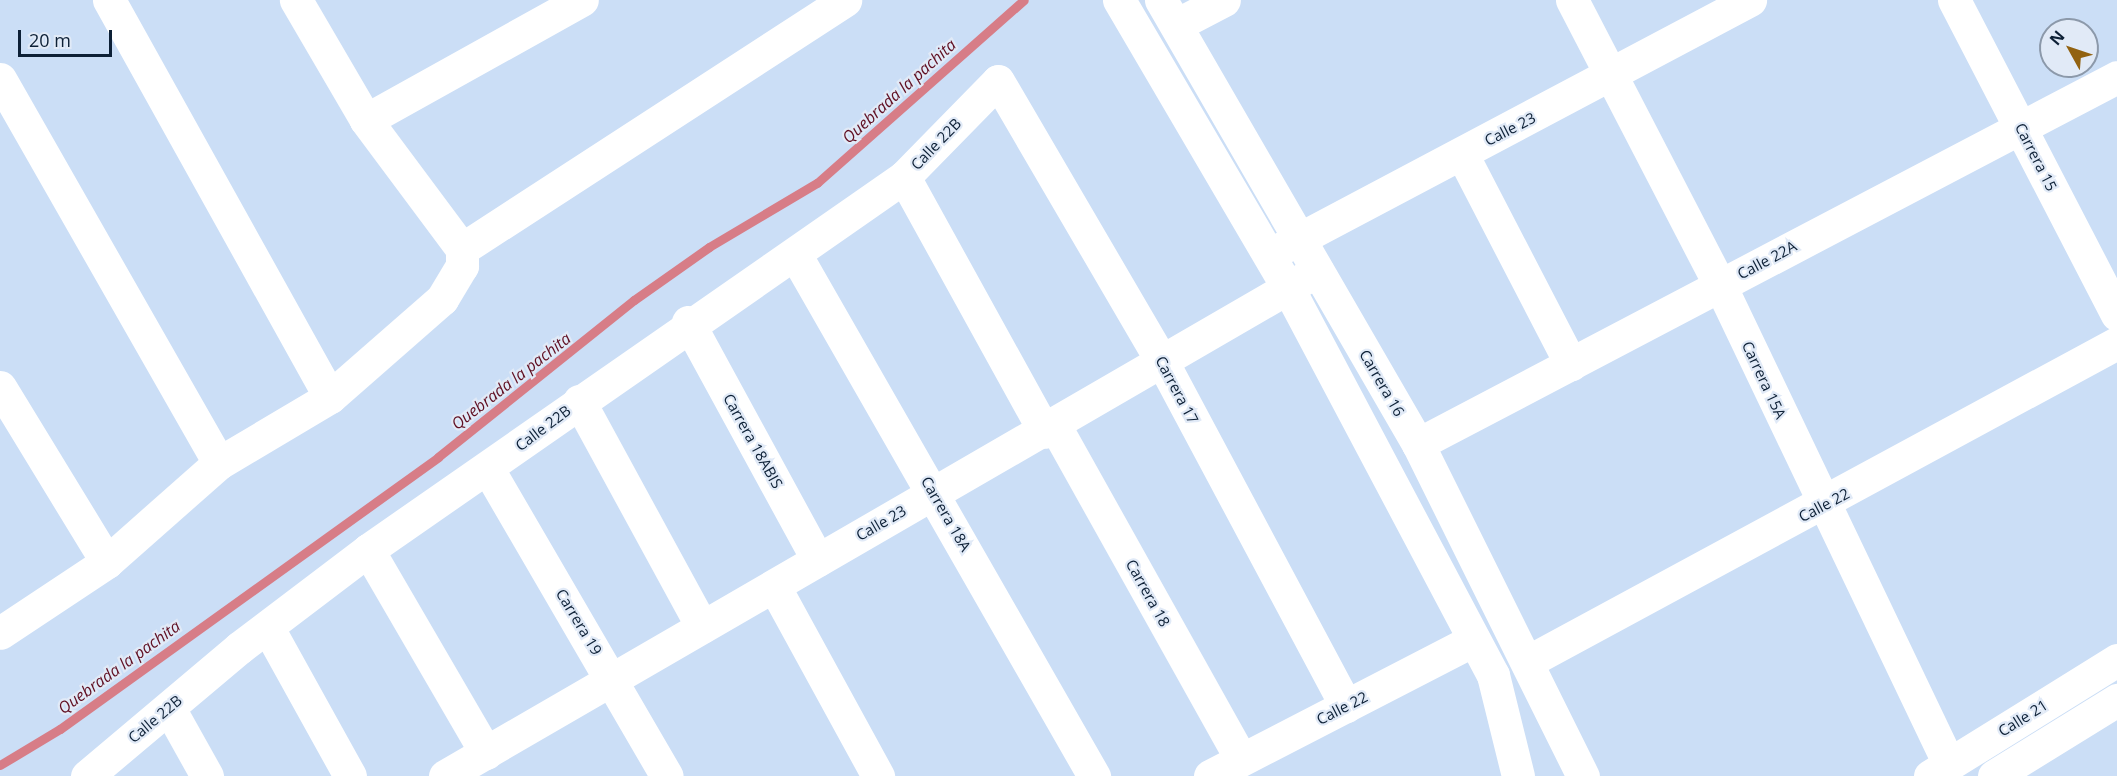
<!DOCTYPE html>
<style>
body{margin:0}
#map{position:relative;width:2117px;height:776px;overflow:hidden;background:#cbdef6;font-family:"Open Sans",sans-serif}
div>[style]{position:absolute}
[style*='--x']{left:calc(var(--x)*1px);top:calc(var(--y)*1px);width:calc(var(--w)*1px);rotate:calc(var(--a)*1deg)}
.stream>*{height:9px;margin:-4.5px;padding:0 4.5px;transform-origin:4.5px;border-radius:4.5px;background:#d77d87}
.minor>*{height:33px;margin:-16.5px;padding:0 16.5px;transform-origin:16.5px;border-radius:16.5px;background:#fff}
span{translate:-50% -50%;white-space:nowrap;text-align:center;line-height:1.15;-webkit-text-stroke:4.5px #e1eaf7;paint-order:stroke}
.street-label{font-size:15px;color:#0d2036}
.water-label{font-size:16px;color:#600f22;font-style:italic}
.north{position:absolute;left:2039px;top:18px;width:60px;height:60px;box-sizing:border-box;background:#e1eaf7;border:2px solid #8c99aa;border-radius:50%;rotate:310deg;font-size:16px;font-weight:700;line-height:24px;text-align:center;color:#0d2036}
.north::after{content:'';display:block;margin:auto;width:21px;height:27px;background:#926210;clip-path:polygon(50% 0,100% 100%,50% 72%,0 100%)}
.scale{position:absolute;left:18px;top:30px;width:94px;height:27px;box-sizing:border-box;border:3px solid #0d2036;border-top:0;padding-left:8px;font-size:18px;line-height:21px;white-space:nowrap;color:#0d2036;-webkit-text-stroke:4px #e1eaf7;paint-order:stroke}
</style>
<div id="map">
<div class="stream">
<i style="--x:0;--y:765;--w:70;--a:-31"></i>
<i style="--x:60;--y:729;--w:466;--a:-35.7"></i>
<i style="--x:438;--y:457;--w:251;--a:-38.7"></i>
<i style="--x:634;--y:300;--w:92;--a:-35.2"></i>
<i style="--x:709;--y:247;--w:126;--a:-30.7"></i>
<i style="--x:817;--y:183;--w:276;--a:-41.5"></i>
</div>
<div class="minor">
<i style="--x:109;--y:0;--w:454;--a:60.9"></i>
<i style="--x:1119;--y:0;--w:334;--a:59.6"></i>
<i style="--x:1288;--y:288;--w:438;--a:62.1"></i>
<i style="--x:1493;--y:675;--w:104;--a:76.1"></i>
<i style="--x:1161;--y:0;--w:513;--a:59.94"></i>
<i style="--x:1418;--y:444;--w:371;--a:63.6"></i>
<i style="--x:1572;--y:0;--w:321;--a:62.6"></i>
<i style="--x:1720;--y:285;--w:531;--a:64.45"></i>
<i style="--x:1954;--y:0;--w:354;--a:62.6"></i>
<i style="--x:1176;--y:25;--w:54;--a:-27.5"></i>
<i style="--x:0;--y:79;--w:442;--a:60.3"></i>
<i style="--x:366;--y:120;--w:247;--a:-29.1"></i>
<i style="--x:1462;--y:154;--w:237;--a:62.6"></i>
<i style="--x:904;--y:177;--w:291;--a:61.1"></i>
<i style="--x:462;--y:249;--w:457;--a:-33"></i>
<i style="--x:1280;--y:249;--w:532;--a:-27.91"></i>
<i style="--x:795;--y:254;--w:602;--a:60.2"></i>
<i style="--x:688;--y:322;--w:271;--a:61.4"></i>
<i style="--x:0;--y:387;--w:205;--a:58.6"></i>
<i style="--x:107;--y:562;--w:128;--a:146.4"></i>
<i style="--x:579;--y:401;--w:257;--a:61.4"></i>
<i style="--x:1055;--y:426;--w:381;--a:60.8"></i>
<i style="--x:1418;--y:444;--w:789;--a:-27.7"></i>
<i style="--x:488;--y:469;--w:355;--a:59.8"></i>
<i style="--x:368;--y:550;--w:235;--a:59.8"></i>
<i style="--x:107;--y:562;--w:149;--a:-41.5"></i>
<i style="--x:219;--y:463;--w:129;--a:-30.7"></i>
<i style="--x:330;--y:397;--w:149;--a:-41.2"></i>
<i style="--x:442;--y:299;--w:39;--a:-59"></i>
<i style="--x:462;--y:266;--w:17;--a:-90"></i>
<i style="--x:462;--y:249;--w:161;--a:-126.7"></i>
<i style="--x:366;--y:120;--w:139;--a:-120.3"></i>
<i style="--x:774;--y:586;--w:217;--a:61.3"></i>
<i style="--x:268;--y:628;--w:169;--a:61"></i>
<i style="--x:1529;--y:661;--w:668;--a:-28.41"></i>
<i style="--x:169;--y:708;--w:78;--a:60.8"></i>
<i style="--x:87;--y:776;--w:199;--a:-40.1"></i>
<i style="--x:239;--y:648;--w:162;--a:-37.2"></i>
<i style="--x:368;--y:550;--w:653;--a:-34.83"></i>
<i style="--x:904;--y:177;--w:134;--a:-45.6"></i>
<i style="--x:998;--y:81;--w:327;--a:59.7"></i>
<i style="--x:1163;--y:363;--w:389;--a:61.9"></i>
<i style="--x:445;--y:776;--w:1008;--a:-30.08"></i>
<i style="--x:1210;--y:776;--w:297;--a:-27.3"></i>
<i style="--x:1930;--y:776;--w:220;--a:-31.8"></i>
<i style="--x:1994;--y:776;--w:145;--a:-31.7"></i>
</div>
<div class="street-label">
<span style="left:1510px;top:129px;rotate:-27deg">Calle 23</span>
<span style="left:936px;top:144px;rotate:-46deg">Calle 22B</span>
<span style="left:2036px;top:157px;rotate:63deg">Carrera 15</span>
<span style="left:1767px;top:260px;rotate:-28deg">Calle 22A</span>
<span style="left:1764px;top:380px;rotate:65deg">Carrera 15A</span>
<span style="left:1382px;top:383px;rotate:60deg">Carrera 16</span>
<span style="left:1177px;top:390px;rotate:62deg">Carrera 17</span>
<span style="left:543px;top:428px;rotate:-37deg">Calle 22B</span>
<span style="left:753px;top:441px;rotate:61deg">Carrera 18ABIS</span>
<span style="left:1824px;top:505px;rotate:-28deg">Calle 22</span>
<span style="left:946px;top:514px;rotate:60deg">Carrera 18A</span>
<span style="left:881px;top:523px;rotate:-30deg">Calle 23</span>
<span style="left:1148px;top:593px;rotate:61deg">Carrera 18</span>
<span style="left:579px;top:622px;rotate:59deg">Carrera 19</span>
<span style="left:1342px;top:708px;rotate:-27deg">Calle 22</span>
<span style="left:2023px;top:718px;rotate:-32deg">Calle 21</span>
<span style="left:155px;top:719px;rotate:-40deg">Calle 22B</span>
</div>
<div class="water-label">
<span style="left:899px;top:91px;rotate:-42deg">Quebrada la pachita</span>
<span style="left:511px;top:381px;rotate:-38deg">Quebrada la pachita</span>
<span style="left:119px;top:667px;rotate:-36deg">Quebrada la pachita</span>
</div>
<div class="north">N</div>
<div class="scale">20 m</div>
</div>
